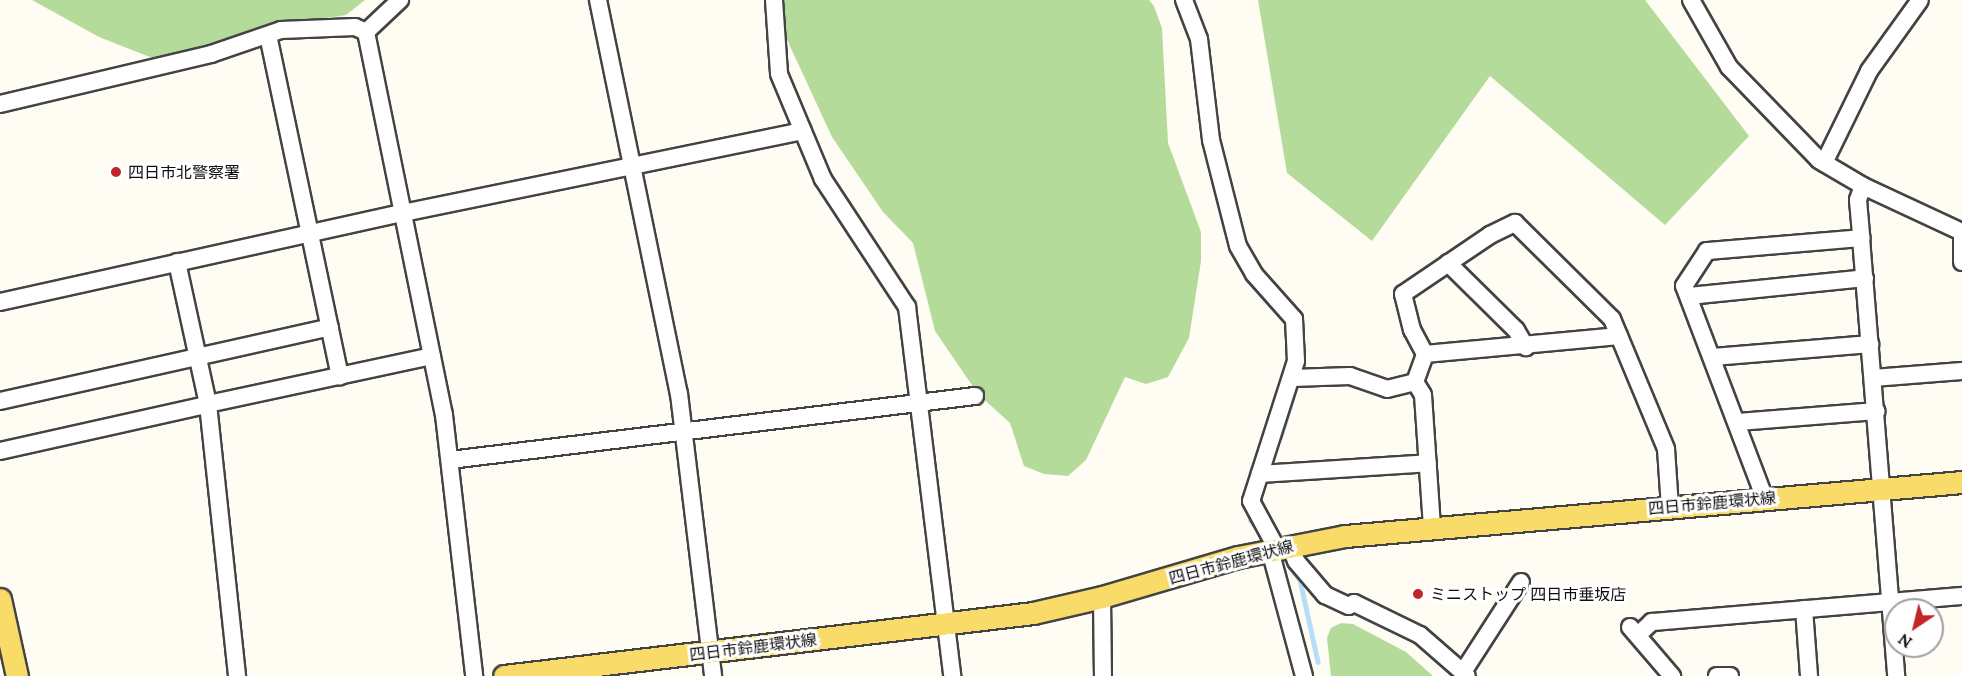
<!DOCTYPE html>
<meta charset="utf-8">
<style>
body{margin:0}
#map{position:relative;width:1962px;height:676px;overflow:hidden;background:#fffdf3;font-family:Lora,"Noto Sans JP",serif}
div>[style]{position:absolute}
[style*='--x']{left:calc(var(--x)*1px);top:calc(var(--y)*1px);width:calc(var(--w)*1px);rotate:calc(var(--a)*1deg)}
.forest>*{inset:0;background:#b5db9a}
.stream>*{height:4.5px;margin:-2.25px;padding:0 2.25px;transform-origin:2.25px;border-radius:2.25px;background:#b7ddf7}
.roads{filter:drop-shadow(2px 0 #434343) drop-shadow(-2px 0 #434343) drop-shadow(0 2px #434343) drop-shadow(0 -2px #434343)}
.minor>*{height:16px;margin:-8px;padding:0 8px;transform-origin:8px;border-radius:8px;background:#fff}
.major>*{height:21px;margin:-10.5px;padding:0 10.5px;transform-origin:10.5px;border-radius:10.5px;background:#f9db69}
.dots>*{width:16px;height:16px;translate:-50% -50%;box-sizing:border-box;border:3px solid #fff;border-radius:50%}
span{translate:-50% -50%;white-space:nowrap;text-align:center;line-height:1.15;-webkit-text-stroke:6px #fff;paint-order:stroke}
.poi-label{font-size:16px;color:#101010}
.left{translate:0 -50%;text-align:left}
.street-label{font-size:16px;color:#101010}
.north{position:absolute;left:1884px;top:598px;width:60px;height:60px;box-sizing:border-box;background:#fff;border:2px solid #9f9f9f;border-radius:50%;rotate:215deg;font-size:16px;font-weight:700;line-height:24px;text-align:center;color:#101010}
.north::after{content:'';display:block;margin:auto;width:21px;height:27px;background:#c22628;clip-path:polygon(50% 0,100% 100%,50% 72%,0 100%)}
</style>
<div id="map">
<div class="forest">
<i style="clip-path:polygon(32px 0,365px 0,346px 15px,274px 26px,160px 61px,99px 37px)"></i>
<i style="clip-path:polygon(779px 0,1149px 0,1154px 6px,1162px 28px,1168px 143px,1201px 232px,1201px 261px,1189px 338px,1168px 377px,1146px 384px,1125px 377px,1086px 460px,1068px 476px,1044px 474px,1024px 466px,1010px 423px,978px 394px,935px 331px,913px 243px,883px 212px,832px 137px,777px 18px)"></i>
<i style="clip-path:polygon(1258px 0,1645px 0,1749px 136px,1665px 225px,1490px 76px,1372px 241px,1287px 173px)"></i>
<i style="clip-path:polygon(1341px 623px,1353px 624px,1406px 652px,1433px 676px,1331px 676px,1327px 638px,1331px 628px)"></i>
</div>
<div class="stream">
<i style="--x:1214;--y:184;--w:49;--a:75.7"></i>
<i style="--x:1235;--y:256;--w:29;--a:61"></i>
<i style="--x:1249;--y:281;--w:38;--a:48"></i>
<i style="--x:1280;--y:438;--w:58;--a:-72.8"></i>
<i style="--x:1250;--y:520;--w:13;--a:48"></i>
<i style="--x:1290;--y:567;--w:16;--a:52"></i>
<i style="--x:1300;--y:580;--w:84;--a:77.6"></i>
</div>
<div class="roads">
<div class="minor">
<i style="--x:598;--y:0;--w:402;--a:78.4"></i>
<i style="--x:679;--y:394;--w:284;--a:83.1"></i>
<i style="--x:774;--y:0;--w:74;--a:86.1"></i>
<i style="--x:779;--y:74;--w:114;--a:67.3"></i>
<i style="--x:823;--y:179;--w:153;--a:56.7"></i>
<i style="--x:907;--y:307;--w:372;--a:83"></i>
<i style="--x:1184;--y:0;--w:42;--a:69"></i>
<i style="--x:1199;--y:39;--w:102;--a:83.2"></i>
<i style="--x:1211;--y:140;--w:109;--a:75.7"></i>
<i style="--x:1238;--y:246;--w:32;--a:60"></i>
<i style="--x:1254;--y:274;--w:60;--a:48.4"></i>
<i style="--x:1294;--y:319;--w:42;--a:87.3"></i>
<i style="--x:1296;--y:361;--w:147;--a:107.8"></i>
<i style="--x:1251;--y:501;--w:55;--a:61.6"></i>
<i style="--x:1691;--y:0;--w:77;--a:60.4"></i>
<i style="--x:1729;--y:67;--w:129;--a:45.9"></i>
<i style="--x:1819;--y:160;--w:51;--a:30.6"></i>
<i style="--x:1863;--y:186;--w:109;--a:24.9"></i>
<i style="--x:366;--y:32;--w:391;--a:78.5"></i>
<i style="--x:444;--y:415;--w:263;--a:83.4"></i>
<i style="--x:366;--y:32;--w:47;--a:-43.3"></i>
<i style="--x:268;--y:35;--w:349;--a:78.1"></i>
<i style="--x:0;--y:104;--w:217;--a:-13.3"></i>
<i style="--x:211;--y:54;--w:74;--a:-18.9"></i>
<i style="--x:281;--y:30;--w:74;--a:-2.3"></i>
<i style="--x:355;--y:27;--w:12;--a:24"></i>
<i style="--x:1824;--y:163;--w:102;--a:-63.9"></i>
<i style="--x:1869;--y:71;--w:87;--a:-54.3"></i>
<i style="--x:1863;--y:186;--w:15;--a:110"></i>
<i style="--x:1858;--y:200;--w:38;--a:85"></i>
<i style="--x:1861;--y:238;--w:439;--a:85.4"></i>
<i style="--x:1962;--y:232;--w:30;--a:90"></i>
<i style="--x:177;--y:262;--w:145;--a:77.7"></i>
<i style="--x:208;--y:404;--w:274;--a:83.9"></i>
<i style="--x:1448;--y:263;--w:95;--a:44.6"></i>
<i style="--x:1516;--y:330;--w:20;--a:60"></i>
<i style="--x:1689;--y:296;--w:177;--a:-5.8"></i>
<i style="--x:0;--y:302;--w:413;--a:-12.5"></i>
<i style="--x:403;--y:213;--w:408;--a:-11.6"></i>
<i style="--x:1425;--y:354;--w:195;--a:-5.3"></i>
<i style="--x:1713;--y:357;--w:158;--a:-4.7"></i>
<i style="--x:1292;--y:378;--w:58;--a:-2"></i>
<i style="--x:1350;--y:376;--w:39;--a:19"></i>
<i style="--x:1387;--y:389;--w:29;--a:-14"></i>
<i style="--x:1415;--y:382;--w:15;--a:58"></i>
<i style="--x:1423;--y:395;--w:132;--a:86.1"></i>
<i style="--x:1873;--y:378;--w:89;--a:-4.5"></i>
<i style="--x:1415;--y:382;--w:30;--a:-70"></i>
<i style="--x:1425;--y:354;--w:27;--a:-118"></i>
<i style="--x:1412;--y:330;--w:37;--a:-104"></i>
<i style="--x:1403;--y:294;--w:105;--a:-34.1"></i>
<i style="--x:1490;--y:235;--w:28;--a:-26"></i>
<i style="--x:1515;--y:223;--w:136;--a:44.7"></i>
<i style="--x:1612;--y:319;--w:141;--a:67.4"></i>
<i style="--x:1666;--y:449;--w:58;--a:86.1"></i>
<i style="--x:0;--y:401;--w:338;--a:-12.6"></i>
<i style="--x:208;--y:404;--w:229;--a:-12.1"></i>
<i style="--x:1738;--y:422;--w:139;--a:-4.5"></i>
<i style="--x:0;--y:451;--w:211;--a:-12.6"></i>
<i style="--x:450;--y:460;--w:529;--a:-6.95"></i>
<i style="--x:1260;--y:474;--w:168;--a:-3.7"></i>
<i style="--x:1765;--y:499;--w:228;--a:-110.8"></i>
<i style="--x:1684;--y:286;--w:42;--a:-56.7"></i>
<i style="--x:1707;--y:251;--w:155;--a:-4.8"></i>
<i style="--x:1290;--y:546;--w:16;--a:68"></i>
<i style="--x:1296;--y:561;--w:45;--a:49.5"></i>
<i style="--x:1325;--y:595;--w:26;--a:25"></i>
<i style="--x:1349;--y:606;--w:6;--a:-31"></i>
<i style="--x:1354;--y:603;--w:73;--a:25.9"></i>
<i style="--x:1420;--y:635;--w:62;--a:41.1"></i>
<i style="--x:1270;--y:550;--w:131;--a:74.9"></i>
<i style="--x:1102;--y:597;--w:79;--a:89.3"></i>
<i style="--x:1804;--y:609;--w:67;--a:85.7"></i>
<i style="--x:1630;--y:627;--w:65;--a:49.4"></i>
<i style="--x:1639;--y:634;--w:18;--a:-43"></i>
<i style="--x:1652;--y:622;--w:311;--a:-4.8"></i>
<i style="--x:1463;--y:672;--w:107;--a:-57.2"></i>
<i style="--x:1717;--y:676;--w:13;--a:0"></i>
</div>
<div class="major">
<i style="--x:0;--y:599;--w:79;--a:77.6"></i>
<i style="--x:504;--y:676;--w:533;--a:-6.79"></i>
<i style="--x:1033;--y:613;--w:71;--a:-13.1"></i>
<i style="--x:1102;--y:597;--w:142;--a:-16.4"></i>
<i style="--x:1238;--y:557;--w:109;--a:-11.1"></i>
<i style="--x:1345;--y:536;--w:619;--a:-5"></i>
</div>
</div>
<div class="dots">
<i style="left:116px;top:172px;background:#c22628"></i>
<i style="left:1418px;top:594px;background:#c22628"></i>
</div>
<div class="poi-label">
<span class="left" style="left:128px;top:172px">四日市北警察署</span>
<span class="left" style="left:1430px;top:594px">ミニストップ 四日市垂坂店</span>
</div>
<div class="street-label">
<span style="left:1712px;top:503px;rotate:-5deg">四日市鈴鹿環状線</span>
<span style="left:1231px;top:562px;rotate:-15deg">四日市鈴鹿環状線</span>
<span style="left:753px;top:647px;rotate:-7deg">四日市鈴鹿環状線</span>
</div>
<div class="north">N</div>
</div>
